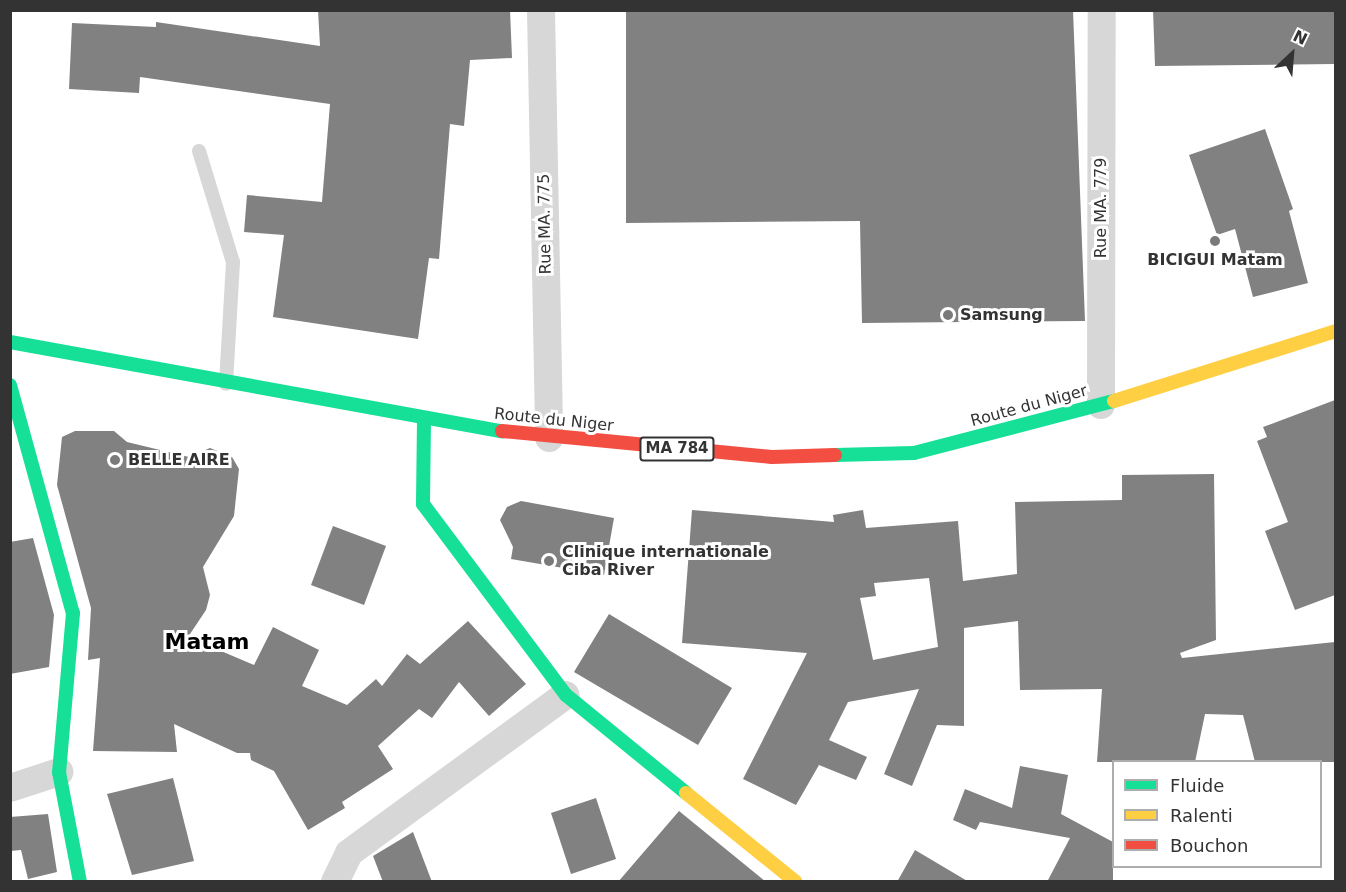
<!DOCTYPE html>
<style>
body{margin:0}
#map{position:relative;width:1346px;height:892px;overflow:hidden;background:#fff;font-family:"DejaVu Sans",sans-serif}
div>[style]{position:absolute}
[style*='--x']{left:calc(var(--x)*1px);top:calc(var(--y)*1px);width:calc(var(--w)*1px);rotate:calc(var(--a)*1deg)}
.building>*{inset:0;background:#818181}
.lane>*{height:14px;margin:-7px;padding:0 7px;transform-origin:7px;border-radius:7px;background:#d7d7d7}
.street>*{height:28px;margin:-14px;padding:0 14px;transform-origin:14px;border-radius:14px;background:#d7d7d7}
.fast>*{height:14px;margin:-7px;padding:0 7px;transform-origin:7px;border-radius:7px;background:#16e098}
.slow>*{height:14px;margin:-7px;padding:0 7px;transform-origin:7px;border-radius:7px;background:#ffcf43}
.jam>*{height:14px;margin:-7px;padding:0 7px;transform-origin:7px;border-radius:7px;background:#f24e42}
.dots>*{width:16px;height:16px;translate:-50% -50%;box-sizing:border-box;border:3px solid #fff;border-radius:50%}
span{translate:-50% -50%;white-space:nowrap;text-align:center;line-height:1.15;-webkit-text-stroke:6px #fff;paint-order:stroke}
.shield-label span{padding:2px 4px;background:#fff;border:2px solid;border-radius:4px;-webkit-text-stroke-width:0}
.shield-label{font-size:15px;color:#333;font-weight:700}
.street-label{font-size:16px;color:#333}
.poi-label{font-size:16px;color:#333;font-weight:700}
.left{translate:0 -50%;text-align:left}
.district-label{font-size:22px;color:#000;font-weight:700}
.frame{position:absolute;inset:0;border:12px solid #333;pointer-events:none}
.legend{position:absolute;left:1112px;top:760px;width:210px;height:108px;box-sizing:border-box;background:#fff;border:2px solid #adadad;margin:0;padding:8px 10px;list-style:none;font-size:18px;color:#333}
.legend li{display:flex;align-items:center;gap:12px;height:30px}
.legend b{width:30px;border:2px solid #adadad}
.north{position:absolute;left:1262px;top:24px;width:60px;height:60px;-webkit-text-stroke:4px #fff;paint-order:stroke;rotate:26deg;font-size:16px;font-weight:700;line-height:24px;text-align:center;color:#333}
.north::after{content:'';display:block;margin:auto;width:21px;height:27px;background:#333;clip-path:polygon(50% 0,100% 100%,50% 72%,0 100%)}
</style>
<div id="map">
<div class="building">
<i style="clip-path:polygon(318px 10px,510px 10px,512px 58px,470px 60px,464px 126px,450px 124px,439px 259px,429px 258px,418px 339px,273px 317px,284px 235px,244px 232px,247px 195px,322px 202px,330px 104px,140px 77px,139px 93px,69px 89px,72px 23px,156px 27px,156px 22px,320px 46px)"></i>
<i style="clip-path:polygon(626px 10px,1073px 10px,1085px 321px,862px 323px,860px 221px,626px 223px)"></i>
<i style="clip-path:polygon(1153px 10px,1335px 10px,1335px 64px,1155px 66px)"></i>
<i style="clip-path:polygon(1265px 129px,1293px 209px,1289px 211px,1308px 283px,1253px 297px,1235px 229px,1217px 235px,1189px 155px)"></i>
<i style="clip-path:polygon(1335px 400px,1335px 595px,1295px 610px,1265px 531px,1288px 522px,1257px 441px,1267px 437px,1263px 427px)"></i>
<i style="clip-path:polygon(75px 431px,114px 431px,127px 442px,189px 457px,210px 448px,232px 457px,239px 469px,234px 516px,203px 567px,210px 595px,206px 610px,188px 637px,254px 665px,273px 627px,319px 650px,302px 686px,347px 705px,376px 679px,382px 686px,407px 654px,420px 664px,468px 621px,526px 684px,489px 716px,459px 682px,432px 718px,419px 709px,378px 746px,393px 769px,342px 802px,345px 808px,308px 830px,274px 771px,251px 760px,250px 753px,237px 753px,174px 724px,177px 752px,93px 751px,100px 658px,88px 660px,91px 608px,57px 485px,62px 437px)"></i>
<i style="clip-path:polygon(evenodd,1214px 474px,1216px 640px,1180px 653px,1182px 658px,1335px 642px,1335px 762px,1255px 762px,1243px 715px,1205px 714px,1195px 762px,1097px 762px,1102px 689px,1020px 690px,1018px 621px,964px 628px,964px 726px,937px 725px,912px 786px,884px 774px,919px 689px,848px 702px,829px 740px,867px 757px,856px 780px,819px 765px,796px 805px,743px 779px,807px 653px,682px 643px,692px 510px,834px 522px,833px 515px,863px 510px,866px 528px,958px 521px,963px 581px,1017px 574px,1015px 502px,1122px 500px,1122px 475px,1214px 474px,929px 578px,938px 647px,873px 660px,860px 598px,876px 596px,874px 583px,929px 578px)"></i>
<i style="clip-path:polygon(521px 501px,614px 518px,604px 575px,511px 559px,513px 547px,500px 520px,507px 507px)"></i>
<i style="clip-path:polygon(333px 526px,386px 546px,364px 605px,311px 585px)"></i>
<i style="clip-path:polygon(33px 538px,54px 615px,49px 667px,10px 674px,10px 542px)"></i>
<i style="clip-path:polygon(609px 614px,732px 688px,698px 745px,574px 672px)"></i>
<i style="clip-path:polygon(1020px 766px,1068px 775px,1061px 814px,1113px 842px,1113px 882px,1047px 882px,1070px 838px,980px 822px,976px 830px,953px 820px,965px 789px,1012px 808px)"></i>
<i style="clip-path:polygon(173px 778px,194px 861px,132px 875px,107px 794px)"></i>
<i style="clip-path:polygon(596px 798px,616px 859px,571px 874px,551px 813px)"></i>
<i style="clip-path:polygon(679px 811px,766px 882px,618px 882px)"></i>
<i style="clip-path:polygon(48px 814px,57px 872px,28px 879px,21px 850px,10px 851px,10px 817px)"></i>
<i style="clip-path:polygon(413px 832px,432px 882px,383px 882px,373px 856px)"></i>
<i style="clip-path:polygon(915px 850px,969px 882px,897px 882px)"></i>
</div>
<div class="lane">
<i style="--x:199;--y:151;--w:116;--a:73"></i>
<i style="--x:233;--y:262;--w:122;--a:93.3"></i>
</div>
<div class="street">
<i style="--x:541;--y:10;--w:428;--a:88.9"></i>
<i style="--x:1101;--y:405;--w:395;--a:-89.9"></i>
<i style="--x:10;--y:788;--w:52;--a:-18.1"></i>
<i style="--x:335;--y:882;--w:32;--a:-64"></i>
<i style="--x:349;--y:853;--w:268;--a:-36.1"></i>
</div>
<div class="fast">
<i style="--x:10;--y:342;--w:500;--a:10.3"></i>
<i style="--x:10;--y:385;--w:237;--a:74.6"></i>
<i style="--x:73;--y:613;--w:160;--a:95"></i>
<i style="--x:59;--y:772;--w:112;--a:79.2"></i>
<i style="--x:424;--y:420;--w:84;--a:90.7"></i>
<i style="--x:423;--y:504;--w:239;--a:53.2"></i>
<i style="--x:566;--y:695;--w:155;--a:39.2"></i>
<i style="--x:835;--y:455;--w:79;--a:-1.5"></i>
<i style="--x:914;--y:453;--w:207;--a:-14.6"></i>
</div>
<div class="slow">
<i style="--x:1114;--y:401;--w:233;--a:-17.5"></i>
<i style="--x:686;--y:793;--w:141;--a:39"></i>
</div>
<div class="jam">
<i style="--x:502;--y:431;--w:271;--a:5.5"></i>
<i style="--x:772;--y:457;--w:63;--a:-1.8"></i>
</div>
<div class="dots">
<i style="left:1215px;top:241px;background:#7a7a7a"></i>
<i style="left:948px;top:315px;background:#7a7a7a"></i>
<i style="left:115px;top:460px;background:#7a7a7a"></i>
<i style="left:549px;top:561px;background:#7a7a7a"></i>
</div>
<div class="shield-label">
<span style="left:677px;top:449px">MA 784</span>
</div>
<div class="street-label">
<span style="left:1101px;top:208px;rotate:-90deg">Rue MA. 779</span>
<span style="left:545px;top:224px;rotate:-91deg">Rue MA. 775</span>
<span style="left:1029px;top:406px;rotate:-15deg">Route du Niger</span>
<span style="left:554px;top:420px;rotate:6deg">Route du Niger</span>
</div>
<div class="poi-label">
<span style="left:1215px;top:260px">BICIGUI Matam</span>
<span class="left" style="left:960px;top:315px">Samsung</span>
<span class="left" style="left:128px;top:460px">BELLE AIRE</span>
<span class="left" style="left:562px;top:561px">Clinique internationale<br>Ciba River</span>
</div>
<div class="district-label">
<span style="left:207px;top:642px">Matam</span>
</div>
<div class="frame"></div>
<ul class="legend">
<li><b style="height:8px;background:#16e098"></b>Fluide</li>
<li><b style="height:8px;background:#ffcf43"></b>Ralenti</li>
<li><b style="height:8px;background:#f24e42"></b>Bouchon</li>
</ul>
<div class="north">N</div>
</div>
